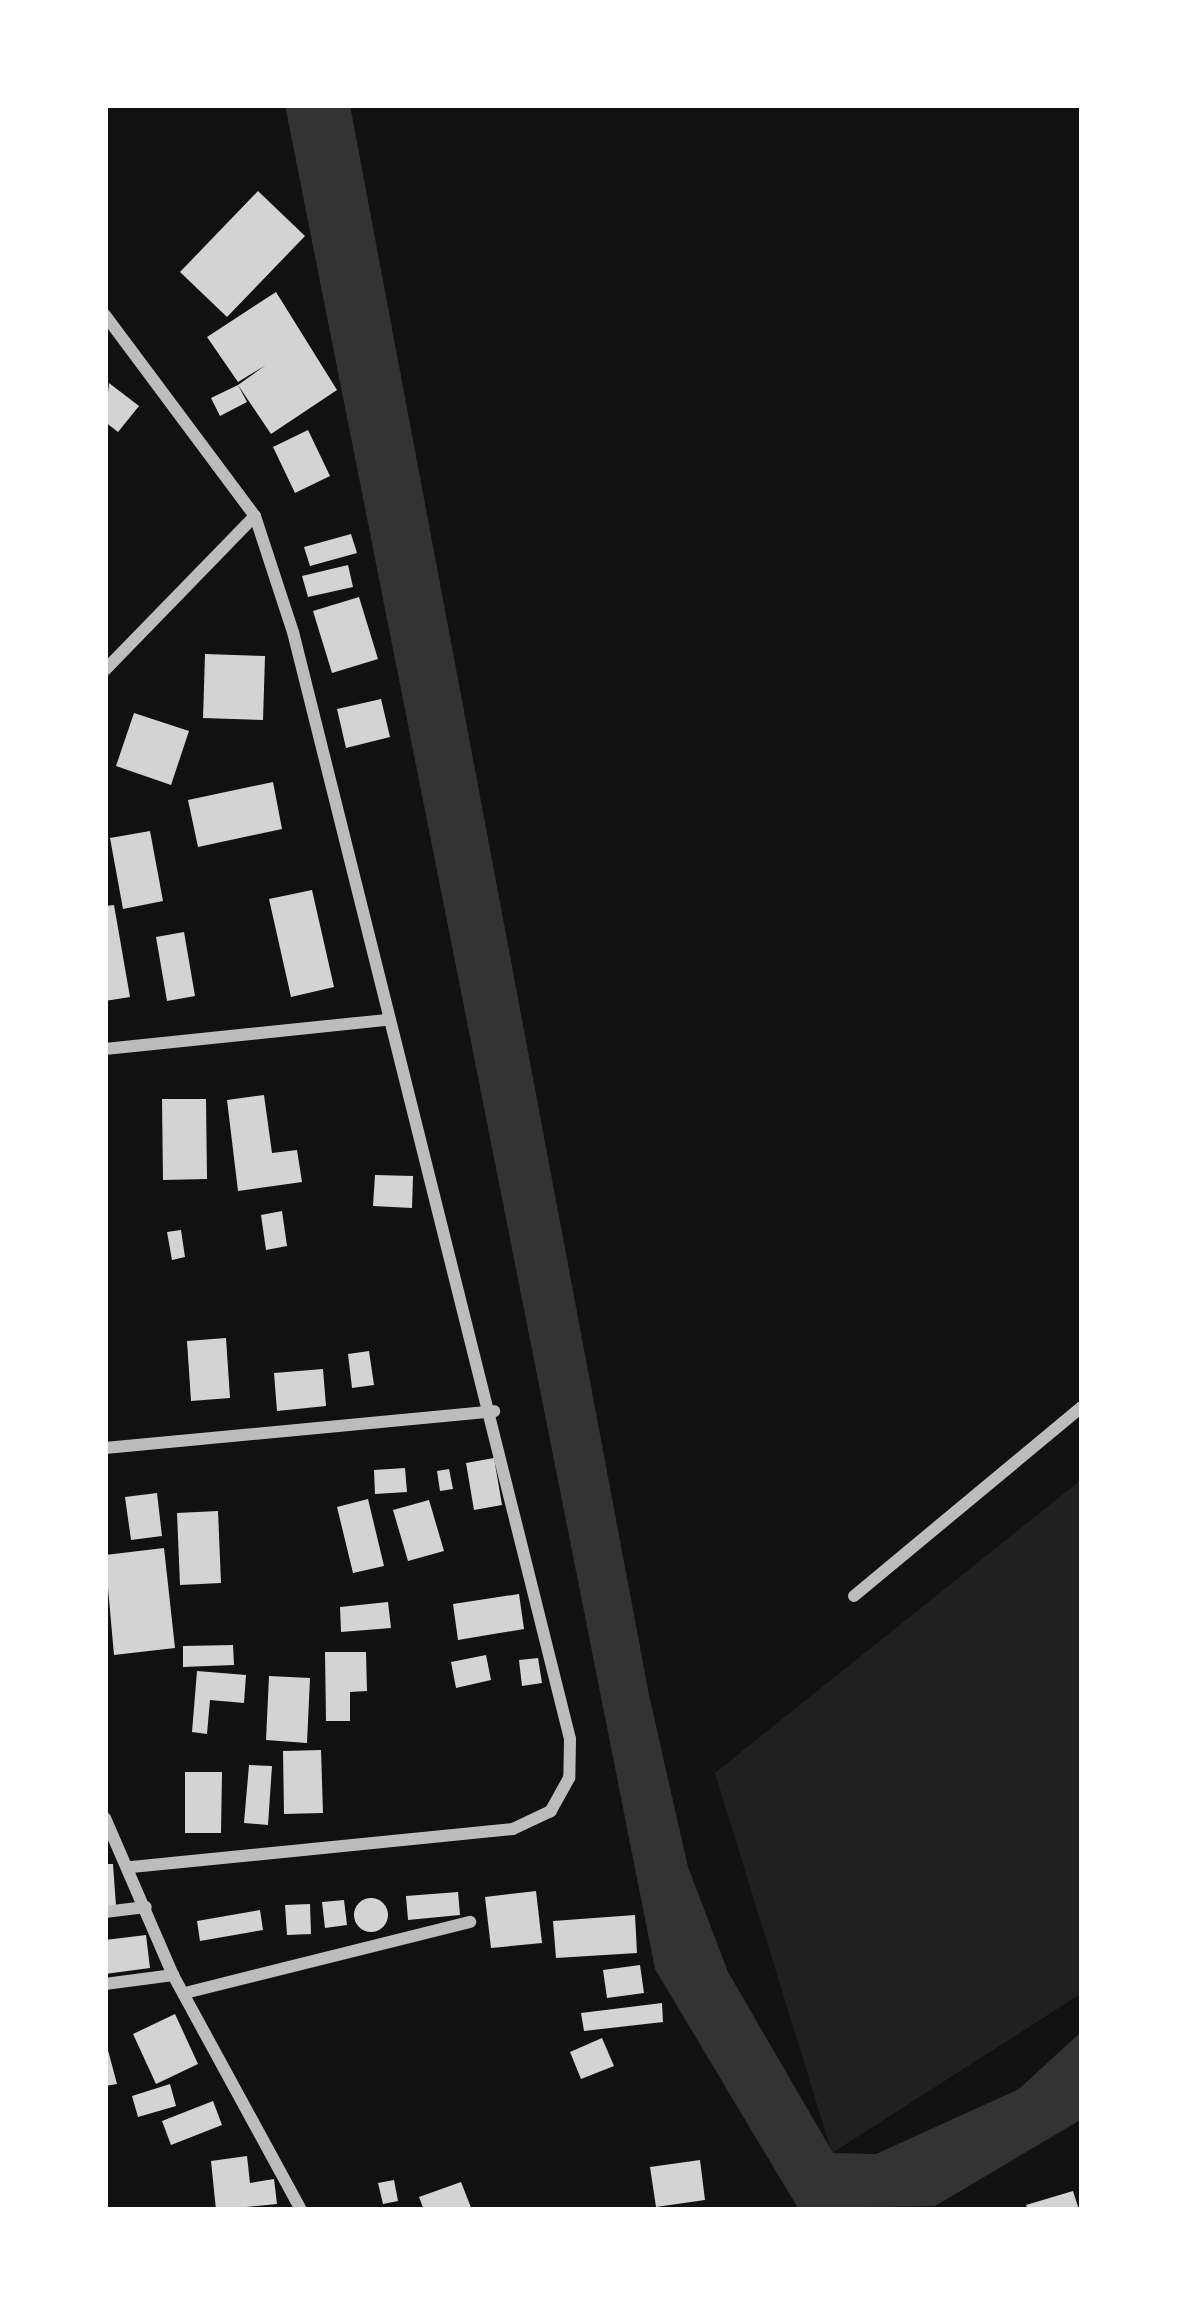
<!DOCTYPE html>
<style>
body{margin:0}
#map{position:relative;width:1187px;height:2315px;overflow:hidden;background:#111;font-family:"Source Serif 4",serif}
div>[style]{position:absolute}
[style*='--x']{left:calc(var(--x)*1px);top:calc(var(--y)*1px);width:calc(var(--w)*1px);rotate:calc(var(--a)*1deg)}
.green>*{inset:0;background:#202020}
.water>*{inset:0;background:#333}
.building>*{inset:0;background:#d3d3d3}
.round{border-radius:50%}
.minor>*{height:12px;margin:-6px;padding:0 6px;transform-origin:6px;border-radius:6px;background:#bcbcbc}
span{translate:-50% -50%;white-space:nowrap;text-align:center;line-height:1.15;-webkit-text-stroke:12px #fff;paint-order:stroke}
.frame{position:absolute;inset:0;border:108px solid #fff;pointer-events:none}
</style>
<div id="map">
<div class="green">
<i style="clip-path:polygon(1082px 1479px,1082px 1993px,832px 2153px,715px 1773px)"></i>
</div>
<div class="water">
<i style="clip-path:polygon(285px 105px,350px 105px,649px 1695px,688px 1867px,728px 1972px,833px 2153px,876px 2154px,1019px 2089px,1082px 2031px,1082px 2119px,935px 2206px,798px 2208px,655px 1969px)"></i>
</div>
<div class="building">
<i style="clip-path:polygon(258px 191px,305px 236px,227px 317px,180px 272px)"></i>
<i style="clip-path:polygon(276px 292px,337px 390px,271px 434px,238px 385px,247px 402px,220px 416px,211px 398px,238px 385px,266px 365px,238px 382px,207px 337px)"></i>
<i style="clip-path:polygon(109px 383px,139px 406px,118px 432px,105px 422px)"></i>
<i style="clip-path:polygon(308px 430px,330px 476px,295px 493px,273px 447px)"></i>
<i style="clip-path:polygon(351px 534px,357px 553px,310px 566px,304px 547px)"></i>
<i style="clip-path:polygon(348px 565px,353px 587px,308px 597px,302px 576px)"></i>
<i style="clip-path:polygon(359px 597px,378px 659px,332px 673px,313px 611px)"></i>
<i style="clip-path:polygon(205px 654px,265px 656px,263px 720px,203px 718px)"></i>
<i style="clip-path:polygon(381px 699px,390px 737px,346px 748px,337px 709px)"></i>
<i style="clip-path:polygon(134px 713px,189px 731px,171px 785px,116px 766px)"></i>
<i style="clip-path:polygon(273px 782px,282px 829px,198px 847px,188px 800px)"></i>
<i style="clip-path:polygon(150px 831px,163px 901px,123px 909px,110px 838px)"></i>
<i style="clip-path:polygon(312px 890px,334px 987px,291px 997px,269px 899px)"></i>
<i style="clip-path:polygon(114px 905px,130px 997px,105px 1001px,105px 906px)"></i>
<i style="clip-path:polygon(184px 932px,195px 996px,167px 1001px,156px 937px)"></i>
<i style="clip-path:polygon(264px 1095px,272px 1153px,297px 1150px,302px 1182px,238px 1191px,227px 1100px)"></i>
<i style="clip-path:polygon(162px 1099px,206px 1099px,207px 1179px,163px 1180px)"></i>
<i style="clip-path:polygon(375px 1175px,413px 1176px,412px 1208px,373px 1206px)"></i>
<i style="clip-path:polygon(282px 1211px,287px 1246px,266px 1250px,261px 1215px)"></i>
<i style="clip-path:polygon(181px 1230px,185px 1257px,172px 1260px,167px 1232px)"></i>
<i style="clip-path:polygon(226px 1338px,230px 1398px,191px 1401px,187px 1341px)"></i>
<i style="clip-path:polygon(369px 1351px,374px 1385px,352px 1388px,348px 1354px)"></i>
<i style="clip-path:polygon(323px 1369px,326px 1406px,277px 1411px,274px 1373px)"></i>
<i style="clip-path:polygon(494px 1458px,502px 1505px,474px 1510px,466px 1463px)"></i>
<i style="clip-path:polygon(405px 1468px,407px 1492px,375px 1494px,374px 1470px)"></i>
<i style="clip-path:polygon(449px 1469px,453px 1489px,440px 1491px,437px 1471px)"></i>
<i style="clip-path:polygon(157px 1493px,162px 1536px,131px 1540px,125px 1497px)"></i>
<i style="clip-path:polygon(368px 1499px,384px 1566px,353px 1573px,337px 1507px)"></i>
<i style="clip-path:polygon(429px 1500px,444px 1551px,408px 1561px,393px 1510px)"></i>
<i style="clip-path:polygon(218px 1511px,221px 1583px,180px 1585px,177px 1513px)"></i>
<i style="clip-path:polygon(164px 1548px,175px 1648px,114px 1655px,105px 1555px)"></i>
<i style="clip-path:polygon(519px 1594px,524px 1629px,458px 1640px,453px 1604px)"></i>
<i style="clip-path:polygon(388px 1602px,391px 1628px,341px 1632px,340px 1607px)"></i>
<i style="clip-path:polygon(233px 1645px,234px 1665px,183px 1667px,183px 1646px)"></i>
<i style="clip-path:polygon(325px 1652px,366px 1652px,367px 1691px,350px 1692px,350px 1721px,326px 1721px)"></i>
<i style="clip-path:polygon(486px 1655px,491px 1680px,456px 1688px,451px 1662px)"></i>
<i style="clip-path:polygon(538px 1658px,542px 1683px,522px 1686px,519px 1660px)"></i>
<i style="clip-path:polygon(197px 1671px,246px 1675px,244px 1703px,210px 1700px,207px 1734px,192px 1732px)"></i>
<i style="clip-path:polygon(269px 1676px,310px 1678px,307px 1743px,266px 1740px)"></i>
<i style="clip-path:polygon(321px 1750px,323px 1813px,284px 1814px,283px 1751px)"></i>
<i style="clip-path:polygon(249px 1765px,272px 1766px,268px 1825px,244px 1823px)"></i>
<i style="clip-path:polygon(185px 1772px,222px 1772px,221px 1833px,185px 1833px)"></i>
<i style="clip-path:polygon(105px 1864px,113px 1864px,116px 1906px,105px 1906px)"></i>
<i style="clip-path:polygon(536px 1891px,542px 1943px,491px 1948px,485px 1897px)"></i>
<i style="clip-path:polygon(458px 1892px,460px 1915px,408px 1920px,406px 1896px)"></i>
<i class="round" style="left:354px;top:1898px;width:34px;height:34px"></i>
<i style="clip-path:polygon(344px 1900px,347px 1925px,325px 1928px,322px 1902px)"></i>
<i style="clip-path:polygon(310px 1904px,311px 1934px,287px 1935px,285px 1905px)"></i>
<i style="clip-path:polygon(260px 1910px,263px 1930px,200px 1941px,197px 1921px)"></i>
<i style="clip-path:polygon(635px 1915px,637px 1953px,556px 1958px,553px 1921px)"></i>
<i style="clip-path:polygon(146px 1935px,150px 1968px,105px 1974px,105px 1940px)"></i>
<i style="clip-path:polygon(640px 1965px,644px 1993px,607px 1998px,603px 1970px)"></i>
<i style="clip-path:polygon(662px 2003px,663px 2022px,584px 2031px,581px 2013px)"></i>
<i style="clip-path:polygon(175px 2014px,198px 2064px,156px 2084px,133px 2034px)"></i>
<i style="clip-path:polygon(602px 2038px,614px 2066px,581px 2079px,570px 2052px)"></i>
<i style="clip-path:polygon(105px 2039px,117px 2084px,105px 2086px)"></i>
<i style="clip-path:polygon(170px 2084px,176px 2106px,138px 2117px,132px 2096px)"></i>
<i style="clip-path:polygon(213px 2101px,222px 2125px,171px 2145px,162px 2121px)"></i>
<i style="clip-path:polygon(247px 2156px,250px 2183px,274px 2179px,277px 2204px,216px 2210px,211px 2161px)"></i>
<i style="clip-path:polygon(700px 2160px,705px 2200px,656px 2207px,650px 2167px)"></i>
<i style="clip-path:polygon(394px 2180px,398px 2201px,383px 2204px,378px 2183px)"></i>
<i style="clip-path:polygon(461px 2182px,472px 2210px,424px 2210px,419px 2197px)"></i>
<i style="clip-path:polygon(1073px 2191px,1079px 2210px,1028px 2210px,1026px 2205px)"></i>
</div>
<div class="minor">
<i style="--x:105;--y:315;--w:251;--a:53.3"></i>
<i style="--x:255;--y:516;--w:122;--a:71.9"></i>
<i style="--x:293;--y:632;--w:1141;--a:75.95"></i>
<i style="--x:570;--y:1739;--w:39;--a:91"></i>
<i style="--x:569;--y:1778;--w:38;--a:119"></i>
<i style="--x:551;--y:1811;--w:42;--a:154.7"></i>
<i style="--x:513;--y:1829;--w:386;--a:174.3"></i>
<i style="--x:105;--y:670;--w:215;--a:-45.8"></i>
<i style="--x:105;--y:1049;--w:281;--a:-5.9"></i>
<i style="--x:105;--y:1448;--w:391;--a:-5.4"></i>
<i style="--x:854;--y:1596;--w:296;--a:-39.7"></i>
<i style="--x:105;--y:1818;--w:171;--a:66.6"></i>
<i style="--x:173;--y:1975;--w:268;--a:61.4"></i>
<i style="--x:105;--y:1912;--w:41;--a:-7"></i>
<i style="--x:105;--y:1984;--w:69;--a:-7.5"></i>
<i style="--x:185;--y:1993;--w:294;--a:-14"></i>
</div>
<div class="frame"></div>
</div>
